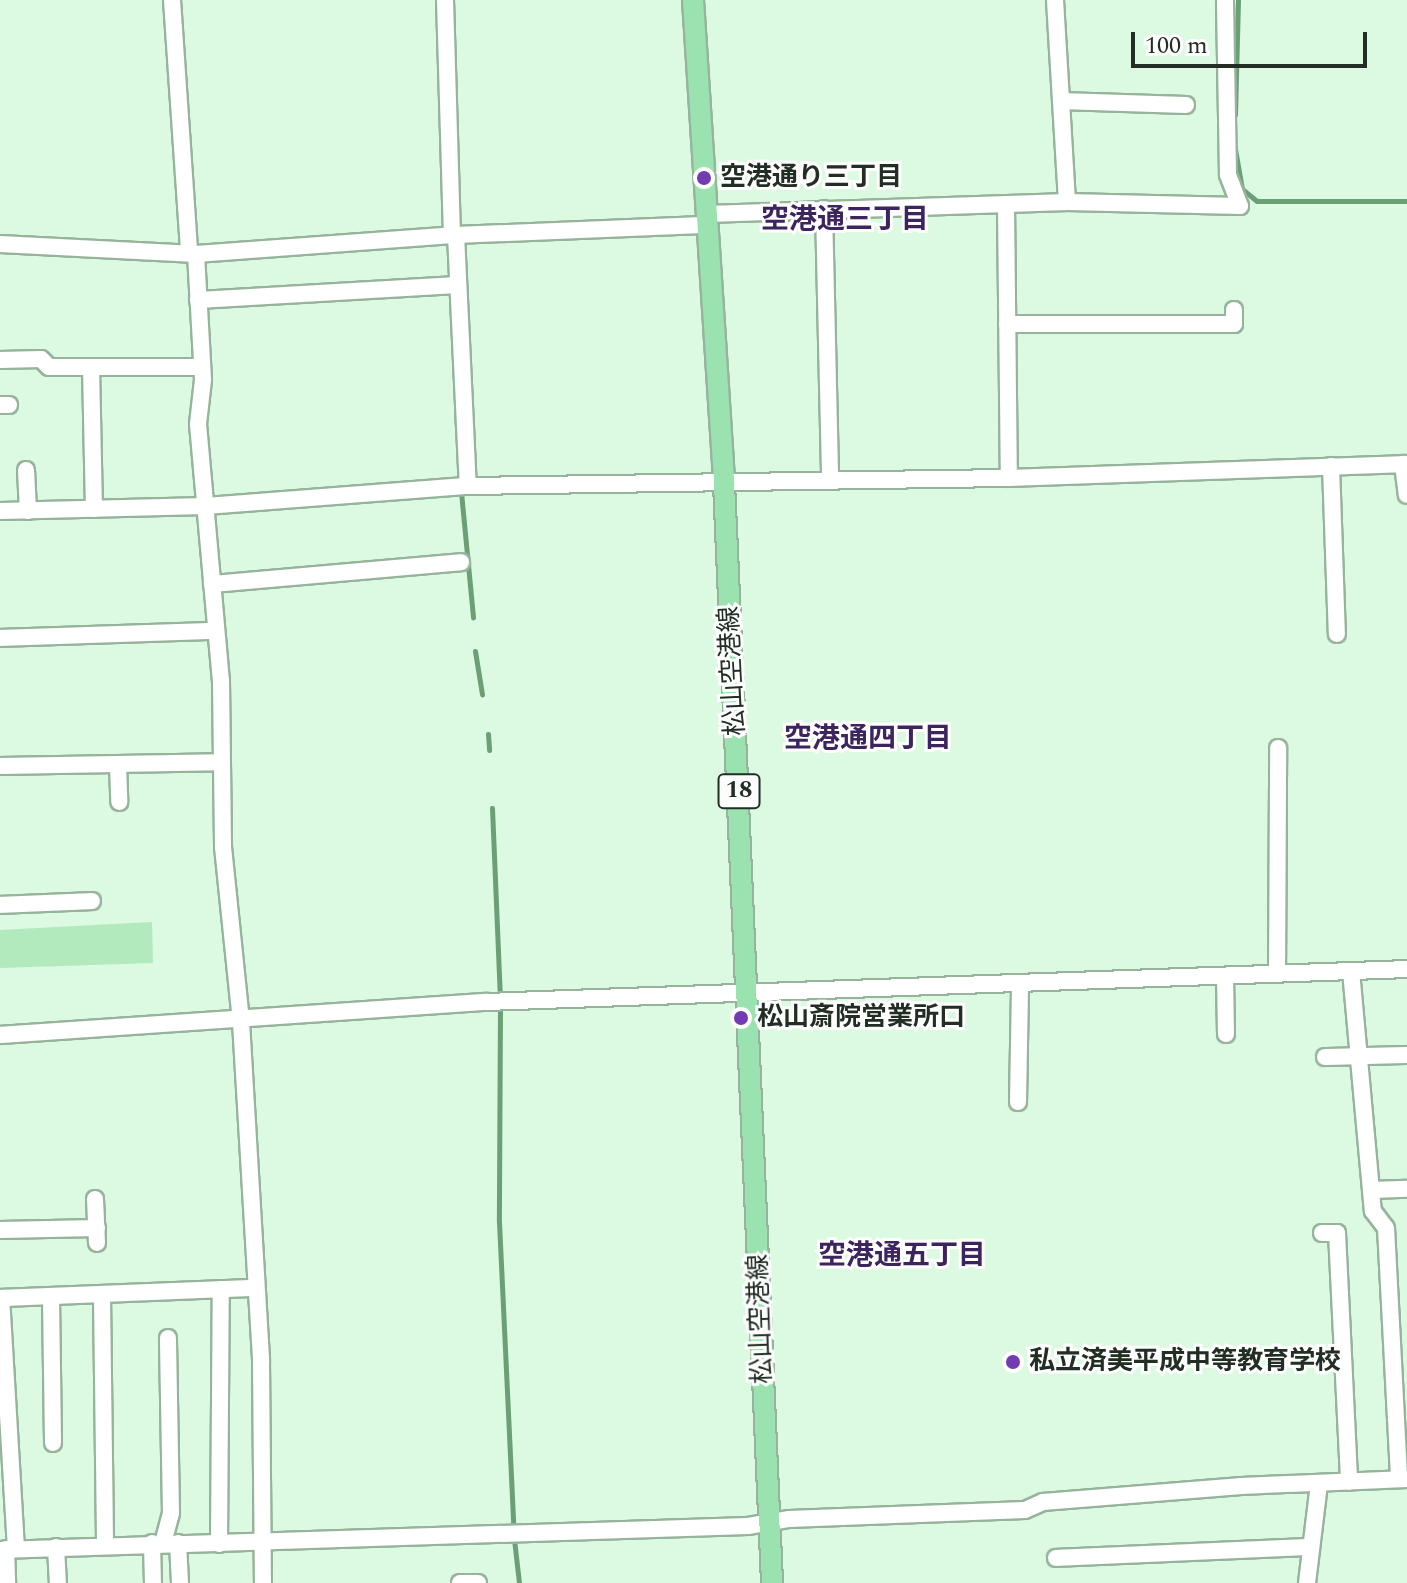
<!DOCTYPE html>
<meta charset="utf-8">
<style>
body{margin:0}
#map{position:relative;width:1407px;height:1583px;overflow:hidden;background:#dcf9e1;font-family:Spectral,"Noto Sans JP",serif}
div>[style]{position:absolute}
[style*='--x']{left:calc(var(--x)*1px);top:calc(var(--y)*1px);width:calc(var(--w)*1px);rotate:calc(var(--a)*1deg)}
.green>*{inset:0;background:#b2e9bd}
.stream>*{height:5px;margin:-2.5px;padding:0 2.5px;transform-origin:2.5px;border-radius:2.5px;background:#6ba076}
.roads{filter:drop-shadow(2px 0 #97b39c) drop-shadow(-2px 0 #97b39c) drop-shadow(0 2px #97b39c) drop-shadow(0 -2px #97b39c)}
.minor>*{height:16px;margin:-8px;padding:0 8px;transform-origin:8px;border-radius:8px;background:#fff}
.major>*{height:20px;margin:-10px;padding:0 10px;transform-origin:10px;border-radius:10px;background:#9ae2af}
.dots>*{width:22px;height:22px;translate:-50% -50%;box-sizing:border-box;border:4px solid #fdfdfd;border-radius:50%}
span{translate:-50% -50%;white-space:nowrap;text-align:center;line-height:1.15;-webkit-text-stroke:6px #fdfdfd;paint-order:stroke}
.shield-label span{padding:2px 6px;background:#fdfdfd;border:2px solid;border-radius:6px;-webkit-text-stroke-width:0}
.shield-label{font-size:24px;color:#222d24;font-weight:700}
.poi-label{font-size:26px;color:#222d24;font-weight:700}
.left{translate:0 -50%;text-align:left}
.street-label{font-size:26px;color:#222d24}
.neighbourhood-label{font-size:28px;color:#3c245e;font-weight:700}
.scale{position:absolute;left:1131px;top:32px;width:236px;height:36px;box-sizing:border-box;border:4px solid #222d24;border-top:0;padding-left:10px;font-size:24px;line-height:28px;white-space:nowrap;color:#222d24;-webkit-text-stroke:6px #fdfdfd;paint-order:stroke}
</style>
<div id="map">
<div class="green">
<i style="clip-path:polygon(152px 922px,153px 963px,0 968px,0 930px)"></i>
</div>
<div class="stream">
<i style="--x:1235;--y:115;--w:115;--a:-88.5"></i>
<i style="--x:1235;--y:149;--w:41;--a:80.1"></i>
<i style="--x:1242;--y:189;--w:19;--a:39"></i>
<i style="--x:1257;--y:201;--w:150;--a:0"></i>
<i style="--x:456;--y:403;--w:23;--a:88"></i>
<i style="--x:461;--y:492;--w:126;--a:84.5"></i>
<i style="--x:475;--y:651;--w:44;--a:80.8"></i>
<i style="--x:488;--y:734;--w:16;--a:86"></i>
<i style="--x:492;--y:808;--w:188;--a:87.6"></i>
<i style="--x:500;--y:1007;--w:215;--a:90.3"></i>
<i style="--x:499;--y:1222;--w:302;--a:87.3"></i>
<i style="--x:514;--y:1539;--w:44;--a:83.5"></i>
</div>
<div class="roads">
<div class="minor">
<i style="--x:172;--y:0;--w:252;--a:86.1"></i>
<i style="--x:445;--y:0;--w:235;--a:88.3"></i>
<i style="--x:1061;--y:101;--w:125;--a:1.8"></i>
<i style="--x:1067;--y:202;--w:173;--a:1.3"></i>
<i style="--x:1240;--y:206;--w:34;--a:-111"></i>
<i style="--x:1228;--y:174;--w:174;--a:-91"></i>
<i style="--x:1006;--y:204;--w:274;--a:89.4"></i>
<i style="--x:824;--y:209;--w:272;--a:88.7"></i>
<i style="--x:708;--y:214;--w:359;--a:-1.9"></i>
<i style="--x:1067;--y:202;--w:202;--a:-93.4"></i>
<i style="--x:456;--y:235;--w:251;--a:87.3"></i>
<i style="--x:0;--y:244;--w:196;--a:2.9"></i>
<i style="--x:196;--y:254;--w:261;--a:-4.2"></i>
<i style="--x:456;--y:235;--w:253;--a:-2.3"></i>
<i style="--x:196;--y:254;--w:126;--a:86.8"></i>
<i style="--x:203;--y:380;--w:44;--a:96.5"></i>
<i style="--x:198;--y:424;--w:258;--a:84.9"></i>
<i style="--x:221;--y:681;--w:166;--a:89.3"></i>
<i style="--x:223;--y:847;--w:176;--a:84.1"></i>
<i style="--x:241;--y:1022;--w:340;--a:86.6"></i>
<i style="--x:261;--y:1361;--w:222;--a:89.5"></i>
<i style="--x:198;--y:300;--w:260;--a:-3.3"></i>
<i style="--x:1007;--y:324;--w:227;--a:0"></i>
<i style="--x:1234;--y:324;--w:14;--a:-90"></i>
<i style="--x:0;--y:360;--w:41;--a:-1.4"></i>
<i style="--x:41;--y:359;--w:11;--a:45"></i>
<i style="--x:49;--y:367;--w:153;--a:0"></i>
<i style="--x:91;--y:367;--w:142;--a:88.8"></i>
<i style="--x:0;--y:405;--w:9;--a:0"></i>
<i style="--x:1403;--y:464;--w:31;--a:83"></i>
<i style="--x:1331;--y:466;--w:168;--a:88"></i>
<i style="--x:26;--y:470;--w:41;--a:87.2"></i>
<i style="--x:0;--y:511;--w:206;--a:-1.4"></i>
<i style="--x:206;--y:506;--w:263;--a:-4.4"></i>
<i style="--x:468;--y:486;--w:541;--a:-0.85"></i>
<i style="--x:1009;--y:478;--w:398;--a:-2"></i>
<i style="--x:212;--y:584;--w:250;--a:-5"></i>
<i style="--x:0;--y:638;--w:216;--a:-1.9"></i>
<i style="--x:118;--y:764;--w:38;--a:88"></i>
<i style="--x:0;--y:766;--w:219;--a:-1"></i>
<i style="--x:0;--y:905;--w:92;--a:-2.5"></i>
<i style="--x:1351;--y:971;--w:241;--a:84.8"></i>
<i style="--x:1373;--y:1211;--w:21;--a:53"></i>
<i style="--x:1386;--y:1228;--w:251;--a:87"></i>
<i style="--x:1277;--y:974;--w:226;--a:-89.7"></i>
<i style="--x:1225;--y:976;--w:58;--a:89"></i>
<i style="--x:0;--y:1035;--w:487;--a:-3.9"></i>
<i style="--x:486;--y:1002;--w:922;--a:-2.05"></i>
<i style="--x:1325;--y:1057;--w:82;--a:-1.4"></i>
<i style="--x:1018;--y:1102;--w:118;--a:-89"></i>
<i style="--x:1371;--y:1190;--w:36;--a:-2"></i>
<i style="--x:95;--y:1199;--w:44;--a:87.4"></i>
<i style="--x:0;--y:1230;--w:97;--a:-1.2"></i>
<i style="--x:1322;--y:1233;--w:15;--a:0"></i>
<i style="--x:1337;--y:1233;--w:249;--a:87.2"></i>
<i style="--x:102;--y:1295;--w:250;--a:89.3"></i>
<i style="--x:51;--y:1298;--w:145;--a:89.2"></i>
<i style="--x:152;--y:1543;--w:40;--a:88.6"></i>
<i style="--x:163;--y:1543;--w:31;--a:-75"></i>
<i style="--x:171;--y:1513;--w:175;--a:-91"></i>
<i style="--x:178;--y:1543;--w:40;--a:87.1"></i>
<i style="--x:219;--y:1544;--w:255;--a:-89.6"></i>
<i style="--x:56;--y:1547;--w:36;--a:87"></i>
<i style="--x:6;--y:1549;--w:34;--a:88"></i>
<i style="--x:16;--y:1549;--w:251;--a:-93.4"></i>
<i style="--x:1;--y:1298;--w:254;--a:-2.3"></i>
<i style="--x:0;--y:1550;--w:748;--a:-1.84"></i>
<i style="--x:748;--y:1526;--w:42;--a:-9.7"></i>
<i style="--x:789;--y:1519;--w:236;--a:-2.2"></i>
<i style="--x:1025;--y:1510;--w:20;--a:-24"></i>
<i style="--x:1043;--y:1502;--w:199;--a:-4.6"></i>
<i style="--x:1241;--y:1486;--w:166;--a:-2.4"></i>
<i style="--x:1056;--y:1558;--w:255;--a:-2.5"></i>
<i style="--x:460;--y:1583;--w:18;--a:0"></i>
<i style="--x:1307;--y:1583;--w:100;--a:-83.1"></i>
</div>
<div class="major">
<i style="--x:693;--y:0;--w:484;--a:86.3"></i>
<i style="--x:724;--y:483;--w:1101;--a:87.5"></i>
</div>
</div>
<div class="dots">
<i style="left:704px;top:178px;background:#713bb2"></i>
<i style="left:741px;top:1018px;background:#713bb2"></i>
<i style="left:1013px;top:1362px;background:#713bb2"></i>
</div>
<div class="shield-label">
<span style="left:739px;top:791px">18</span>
</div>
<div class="poi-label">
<span class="left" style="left:720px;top:178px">空港通り三丁目</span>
<span class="left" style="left:757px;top:1018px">松山斎院営業所口</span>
<span class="left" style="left:1029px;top:1362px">私立済美平成中等教育学校</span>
</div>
<div class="street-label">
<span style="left:733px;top:671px;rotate:-93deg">松山空港線</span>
<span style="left:761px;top:1319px;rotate:-92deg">松山空港線</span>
</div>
<div class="neighbourhood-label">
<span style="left:845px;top:220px">空港通三丁目</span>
<span style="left:868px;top:739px">空港通四丁目</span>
<span style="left:902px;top:1256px">空港通五丁目</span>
</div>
<div class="scale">100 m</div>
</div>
